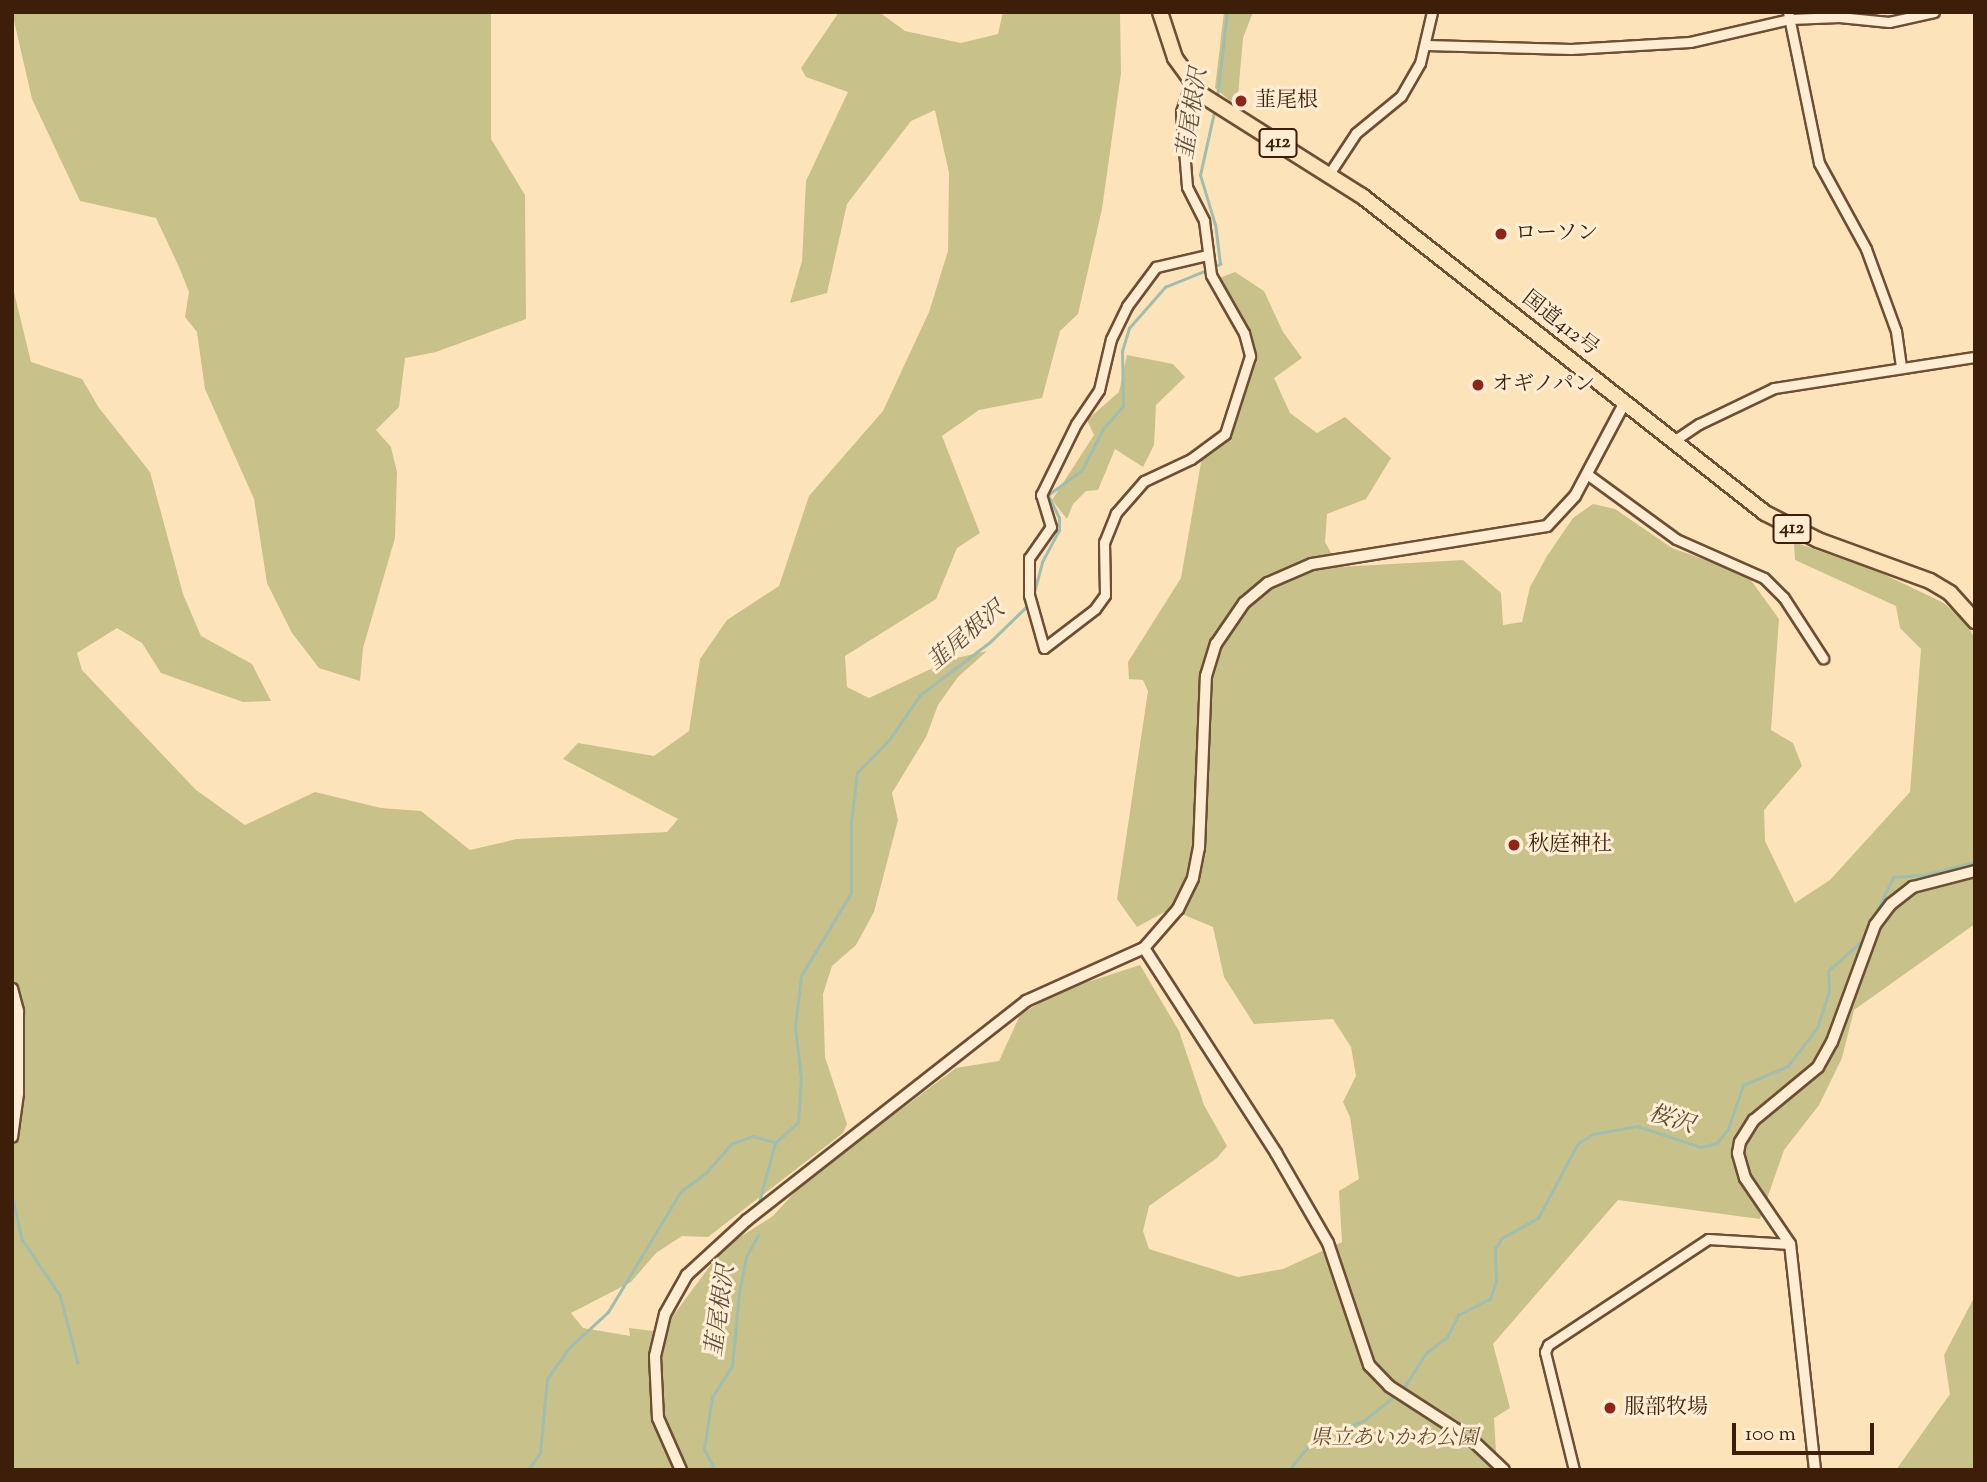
<!DOCTYPE html>
<meta charset="utf-8">
<style>
body{margin:0}
#map{position:relative;width:1987px;height:1482px;overflow:hidden;background:#fde3ba;font-family:"Sorts Mill Goudy","Noto Serif JP",serif}
div>[style]{position:absolute}
[style*='--x']{left:calc(var(--x)*1px);top:calc(var(--y)*1px);width:calc(var(--w)*1px);rotate:calc(var(--a)*1deg)}
.green>*{inset:0;background:#c8c18a}
.stream>*{height:2.5px;margin:-1.25px;padding:0 1.25px;transform-origin:1.25px;border-radius:1.25px;background:#9fbeb0}
.roads{filter:drop-shadow(2px 0 #6d4f34) drop-shadow(-2px 0 #6d4f34) drop-shadow(0 2px #6d4f34) drop-shadow(0 -2px #6d4f34)}
.minor>*{height:9px;margin:-4.5px;padding:0 4.5px;transform-origin:4.5px;border-radius:4.5px;background:#feedd2}
.tertiary>*{height:10px;margin:-5px;padding:0 5px;transform-origin:5px;border-radius:5px;background:#feedd2}
.trunk>*{height:14px;margin:-7px;padding:0 7px;transform-origin:7px;border-radius:7px;background:#fde3ba}
.dots>*{width:19px;height:19px;translate:-50% -50%;box-sizing:border-box;border:4px solid #feedd2;border-radius:50%}
span{translate:-50% -50%;white-space:nowrap;text-align:center;line-height:1.15;-webkit-text-stroke:6px #feedd2;paint-order:stroke}
.shield-label span{padding:2px 5px;background:#feedd2;border:2px solid;border-radius:5px;-webkit-text-stroke-width:0}
.shield-label{font-size:19px;color:#3d1e08;font-weight:700}
.poi-label{font-size:21px;color:#3d1e08}
.left{translate:0 -50%;text-align:left}
.street-label{font-size:21px;color:#3d1e08}
.park-label{font-size:21px;color:#674f2f;font-style:italic}
.water-label{font-size:23px;color:#5a4e3a;font-style:italic}
.frame{position:absolute;inset:0;border:14px solid #3d1e08;pointer-events:none}
.scale{position:absolute;left:1732px;top:1423px;width:142px;height:32px;box-sizing:border-box;border:4px solid #3d1e08;border-top:0;padding-left:9px;font-size:21px;line-height:24px;white-space:nowrap;color:#3d1e08;-webkit-text-stroke:5px #feedd2;paint-order:stroke}
</style>
<div id="map">
<div class="green">
<i style="clip-path:polygon(12px 12px,491px 12px,491px 139px,525px 195px,526px 319px,436px 352px,405px 358px,399px 407px,376px 430px,391px 447px,397px 472px,395px 538px,363px 648px,360px 681px,319px 668px,292px 633px,267px 583px,254px 499px,205px 389px,197px 332px,185px 317px,189px 292px,179px 267px,156px 218px,80px 201px,32px 99px)"></i>
<i style="clip-path:polygon(839px 12px,879px 12px,905px 31px,961px 43px,998px 34px,1003px 12px,1120px 12px,1121px 73px,1102px 209px,1078px 314px,1060px 331px,1042px 398px,979px 410px,942px 436px,980px 533px,957px 548px,936px 599px,845px 656px,847px 687px,869px 698px,952px 659px,987px 651px,958px 677px,938px 705px,926px 737px,892px 793px,898px 820px,874px 912px,856px 945px,832px 966px,823px 994px,825px 1057px,847px 1124px,843px 1133px,708px 1237px,682px 1236px,656px 1253px,631px 1282px,571px 1313px,583px 1328px,630px 1336px,629px 1328px,661px 1332px,724px 1247px,773px 1216px,802px 1184px,956px 1068px,999px 1061px,1020px 1015px,1057px 992px,1140px 965px,1179px 1031px,1204px 1105px,1227px 1146px,1217px 1158px,1149px 1206px,1143px 1231px,1149px 1249px,1238px 1277px,1283px 1269px,1342px 1242px,1339px 1191px,1359px 1179px,1350px 1117px,1343px 1102px,1356px 1076px,1351px 1047px,1333px 1019px,1254px 1024px,1224px 977px,1213px 927px,1170px 909px,1137px 927px,1117px 899px,1148px 691px,1143px 680px,1129px 679px,1128px 662px,1181px 578px,1202px 457px,1227px 435px,1231px 409px,1255px 360px,1250px 334px,1214px 280px,1235px 272px,1264px 291px,1283px 332px,1302px 358px,1274px 378px,1290px 413px,1317px 433px,1345px 417px,1391px 458px,1366px 499px,1327px 514px,1325px 542px,1339px 567px,1463px 560px,1501px 593px,1503px 625px,1522px 622px,1530px 587px,1547px 556px,1573px 518px,1593px 504px,1615px 509px,1672px 548px,1747px 575px,1779px 619px,1771px 730px,1793px 743px,1802px 766px,1764px 810px,1765px 841px,1795px 903px,1830px 880px,1910px 792px,1921px 649px,1900px 628px,1896px 606px,1795px 560px,1794px 542px,1879px 572px,1942px 602px,1966px 621px,1975px 640px,1975px 924px,1854px 1010px,1842px 1058px,1819px 1105px,1784px 1150px,1760px 1219px,1618px 1200px,1493px 1344px,1510px 1408px,1494px 1418px,1497px 1470px,12px 1470px,12px 284px,31px 362px,82px 379px,99px 408px,150px 472px,183px 594px,201px 636px,252px 664px,271px 701px,243px 702px,161px 673px,142px 643px,117px 628px,77px 653px,82px 670px,196px 790px,245px 825px,315px 792px,381px 808px,421px 811px,470px 850px,517px 839px,667px 832px,678px 819px,563px 759px,578px 743px,654px 756px,689px 731px,700px 659px,727px 620px,779px 586px,809px 496px,883px 411px,929px 312px,948px 251px,949px 173px,935px 110px,911px 121px,847px 204px,827px 293px,790px 303px,802px 261px,806px 181px,848px 92px,806px 77px,801px 68px)"></i>
<i style="clip-path:polygon(1224px 12px,1253px 12px,1243px 38px,1237px 107px,1215px 88px)"></i>
<i style="clip-path:polygon(1127px 355px,1173px 364px,1185px 377px,1156px 405px,1154px 445px,1143px 467px,1115px 449px,1098px 490px,1086px 491px,1073px 504px,1067px 519px,1052px 500px,1094px 435px,1087px 420px,1119px 392px)"></i>
<i style="clip-path:polygon(1975px 1296px,1975px 1470px,1896px 1470px,1950px 1394px,1944px 1355px)"></i>
</div>
<div class="stream">
<i style="--x:1217;--y:98;--w:87;--a:-83.4"></i>
<i style="--x:1213;--y:267;--w:8;--a:-23"></i>
<i style="--x:1220;--y:264;--w:39;--a:-97"></i>
<i style="--x:1215;--y:225;--w:52;--a:-106.7"></i>
<i style="--x:1200;--y:175;--w:69;--a:-77.4"></i>
<i style="--x:1033;--y:596;--w:35;--a:-75"></i>
<i style="--x:1042;--y:562;--w:36;--a:-62"></i>
<i style="--x:1059;--y:530;--w:12;--a:-90"></i>
<i style="--x:1059;--y:518;--w:25;--a:-116"></i>
<i style="--x:1048;--y:495;--w:42;--a:-36.3"></i>
<i style="--x:1082;--y:470;--w:46;--a:-62.9"></i>
<i style="--x:1103;--y:429;--w:30;--a:-49"></i>
<i style="--x:1123;--y:406;--w:55;--a:-91"></i>
<i style="--x:1122;--y:351;--w:24;--a:-73"></i>
<i style="--x:1129;--y:328;--w:55;--a:-48.7"></i>
<i style="--x:1165;--y:287;--w:45;--a:-22"></i>
<i style="--x:12;--y:1194;--w:46;--a:77.5"></i>
<i style="--x:22;--y:1239;--w:68;--a:55.8"></i>
<i style="--x:60;--y:1295;--w:70;--a:75.2"></i>
<i style="--x:759;--y:1202;--w:61;--a:-74.8"></i>
<i style="--x:775;--y:1143;--w:31;--a:-42"></i>
<i style="--x:798;--y:1122;--w:43;--a:-86"></i>
<i style="--x:801;--y:1079;--w:52;--a:-96.6"></i>
<i style="--x:795;--y:1027;--w:51;--a:-83.3"></i>
<i style="--x:801;--y:976;--w:97;--a:-58.9"></i>
<i style="--x:851;--y:893;--w:71;--a:-90"></i>
<i style="--x:851;--y:822;--w:49;--a:-83"></i>
<i style="--x:857;--y:773;--w:46;--a:-45.9"></i>
<i style="--x:889;--y:740;--w:55;--a:-55.4"></i>
<i style="--x:920;--y:695;--w:88;--a:-37.1"></i>
<i style="--x:990;--y:642;--w:53;--a:-44.2"></i>
<i style="--x:1403;--y:1389;--w:43;--a:-57.4"></i>
<i style="--x:1426;--y:1353;--w:26;--a:-37"></i>
<i style="--x:1447;--y:1337;--w:25;--a:-63"></i>
<i style="--x:1458;--y:1315;--w:36;--a:-27"></i>
<i style="--x:1490;--y:1299;--w:18;--a:-71"></i>
<i style="--x:1496;--y:1282;--w:33;--a:-92"></i>
<i style="--x:1495;--y:1249;--w:13;--a:-58"></i>
<i style="--x:1502;--y:1238;--w:41;--a:-29.1"></i>
<i style="--x:1538;--y:1218;--w:85;--a:-61.9"></i>
<i style="--x:1578;--y:1143;--w:17;--a:-31"></i>
<i style="--x:1593;--y:1134;--w:45;--a:-10.3"></i>
<i style="--x:1637;--y:1126;--w:67;--a:18.2"></i>
<i style="--x:1701;--y:1147;--w:16;--a:-14"></i>
<i style="--x:1717;--y:1143;--w:18;--a:-52"></i>
<i style="--x:1728;--y:1129;--w:46;--a:-71.2"></i>
<i style="--x:1743;--y:1085;--w:49;--a:-22.9"></i>
<i style="--x:1788;--y:1066;--w:48;--a:-52.7"></i>
<i style="--x:1817;--y:1028;--w:39;--a:-72"></i>
<i style="--x:1829;--y:991;--w:20;--a:-93"></i>
<i style="--x:1828;--y:971;--w:47;--a:-41.5"></i>
<i style="--x:1863;--y:940;--w:70;--a:-64.5"></i>
<i style="--x:1893;--y:877;--w:31;--a:-4"></i>
<i style="--x:1924;--y:875;--w:53;--a:-14.3"></i>
<i style="--x:528;--y:1470;--w:21;--a:-55"></i>
<i style="--x:540;--y:1453;--w:74;--a:-84.6"></i>
<i style="--x:547;--y:1379;--w:38;--a:-55"></i>
<i style="--x:569;--y:1348;--w:53;--a:-42.7"></i>
<i style="--x:608;--y:1312;--w:141;--a:-58.9"></i>
<i style="--x:681;--y:1191;--w:31;--a:-36"></i>
<i style="--x:706;--y:1173;--w:38;--a:-49"></i>
<i style="--x:731;--y:1144;--w:23;--a:-20"></i>
<i style="--x:753;--y:1136;--w:22;--a:16"></i>
<i style="--x:715;--y:1470;--w:24;--a:-118"></i>
<i style="--x:704;--y:1449;--w:53;--a:-81.3"></i>
<i style="--x:712;--y:1397;--w:37;--a:-57"></i>
<i style="--x:732;--y:1366;--w:73;--a:-84.5"></i>
<i style="--x:739;--y:1293;--w:37;--a:-79"></i>
<i style="--x:746;--y:1257;--w:25;--a:-61"></i>
<i style="--x:1289;--y:1470;--w:38;--a:-51"></i>
<i style="--x:1313;--y:1440;--w:53;--a:-20.8"></i>
<i style="--x:1363;--y:1421;--w:41;--a:-38"></i>
</div>
<div class="roads">
<div class="minor">
<i style="--x:1788;--y:12;--w:154;--a:78.4"></i>
<i style="--x:1819;--y:163;--w:98;--a:61.3"></i>
<i style="--x:1866;--y:249;--w:87;--a:69.9"></i>
<i style="--x:1896;--y:331;--w:36;--a:82"></i>
<i style="--x:1426;--y:45;--w:145;--a:1.6"></i>
<i style="--x:1571;--y:49;--w:119;--a:-3.4"></i>
<i style="--x:1690;--y:42;--w:103;--a:-13"></i>
<i style="--x:1790;--y:19;--w:49;--a:-2.3"></i>
<i style="--x:1839;--y:17;--w:50;--a:5.7"></i>
<i style="--x:1889;--y:22;--w:46;--a:-12.5"></i>
<i style="--x:1191;--y:83;--w:31;--a:109"></i>
<i style="--x:1181;--y:112;--w:75;--a:85.4"></i>
<i style="--x:1187;--y:187;--w:38;--a:63"></i>
<i style="--x:1204;--y:221;--w:54;--a:82.6"></i>
<i style="--x:1211;--y:275;--w:67;--a:60.4"></i>
<i style="--x:1244;--y:333;--w:24;--a:75"></i>
<i style="--x:1250;--y:356;--w:82;--a:107.8"></i>
<i style="--x:1225;--y:434;--w:42;--a:143.7"></i>
<i style="--x:1191;--y:459;--w:52;--a:154.9"></i>
<i style="--x:1144;--y:481;--w:43;--a:131.2"></i>
<i style="--x:1116;--y:513;--w:31;--a:112"></i>
<i style="--x:1104;--y:542;--w:53;--a:88.9"></i>
<i style="--x:1105;--y:595;--w:17;--a:126"></i>
<i style="--x:1095;--y:609;--w:64;--a:142.6"></i>
<i style="--x:1044;--y:648;--w:55;--a:-105.8"></i>
<i style="--x:1029;--y:595;--w:37;--a:-90"></i>
<i style="--x:1029;--y:558;--w:38;--a:-55"></i>
<i style="--x:1051;--y:527;--w:34;--a:-107"></i>
<i style="--x:1041;--y:495;--w:79;--a:-63.8"></i>
<i style="--x:1076;--y:424;--w:41;--a:-55.9"></i>
<i style="--x:1099;--y:390;--w:52;--a:-76.8"></i>
<i style="--x:1111;--y:339;--w:37;--a:-64"></i>
<i style="--x:1127;--y:306;--w:49;--a:-53.4"></i>
<i style="--x:1156;--y:267;--w:52;--a:-13.2"></i>
<i style="--x:1329;--y:174;--w:49;--a:-56.6"></i>
<i style="--x:1356;--y:133;--w:58;--a:-39.4"></i>
<i style="--x:1401;--y:96;--w:38;--a:-60"></i>
<i style="--x:1420;--y:63;--w:52;--a:-76.8"></i>
<i style="--x:1675;--y:440;--w:29;--a:-34"></i>
<i style="--x:1699;--y:424;--w:83;--a:-25.6"></i>
<i style="--x:1774;--y:388;--w:203;--a:-8.8"></i>
<i style="--x:1587;--y:474;--w:110;--a:36.1"></i>
<i style="--x:1676;--y:539;--w:96;--a:23.9"></i>
<i style="--x:1764;--y:578;--w:28;--a:45"></i>
<i style="--x:1784;--y:598;--w:72;--a:57"></i>
<i style="--x:12;--y:988;--w:24;--a:75"></i>
<i style="--x:18;--y:1011;--w:82;--a:90"></i>
<i style="--x:18;--y:1093;--w:44;--a:97.8"></i>
<i style="--x:1574;--y:1470;--w:122;--a:-103.8"></i>
<i style="--x:1545;--y:1352;--w:8;--a:-67"></i>
<i style="--x:1548;--y:1345;--w:192;--a:-33.5"></i>
<i style="--x:1708;--y:1239;--w:82;--a:3.5"></i>
</div>
<div class="tertiary">
<i style="--x:1144;--y:948;--w:244;--a:57.2"></i>
<i style="--x:1276;--y:1153;--w:104;--a:60"></i>
<i style="--x:1328;--y:1243;--w:129;--a:71.4"></i>
<i style="--x:1369;--y:1365;--w:29;--a:46"></i>
<i style="--x:1389;--y:1386;--w:98;--a:32.9"></i>
<i style="--x:1471;--y:1439;--w:45;--a:43.2"></i>
<i style="--x:681;--y:1470;--w:57;--a:-113.9"></i>
<i style="--x:658;--y:1418;--w:62;--a:-92.8"></i>
<i style="--x:655;--y:1356;--w:43;--a:-76.6"></i>
<i style="--x:665;--y:1314;--w:45;--a:-60.6"></i>
<i style="--x:687;--y:1275;--w:81;--a:-42.5"></i>
<i style="--x:747;--y:1220;--w:355;--a:-38.1"></i>
<i style="--x:1026;--y:1001;--w:129;--a:-24.2"></i>
<i style="--x:1144;--y:948;--w:52;--a:-48.9"></i>
<i style="--x:1178;--y:909;--w:34;--a:-64"></i>
<i style="--x:1193;--y:878;--w:31;--a:-79"></i>
<i style="--x:1199;--y:848;--w:172;--a:-87.7"></i>
<i style="--x:1206;--y:676;--w:34;--a:-73"></i>
<i style="--x:1216;--y:644;--w:50;--a:-55.7"></i>
<i style="--x:1244;--y:603;--w:31;--a:-40"></i>
<i style="--x:1268;--y:583;--w:48;--a:-23.4"></i>
<i style="--x:1312;--y:564;--w:238;--a:-9.2"></i>
<i style="--x:1547;--y:526;--w:41;--a:-47"></i>
<i style="--x:1575;--y:496;--w:106;--a:-62"></i>
<i style="--x:1815;--y:1470;--w:227;--a:-96.3"></i>
<i style="--x:1790;--y:1244;--w:80;--a:-124.3"></i>
<i style="--x:1745;--y:1178;--w:26;--a:-106"></i>
<i style="--x:1738;--y:1153;--w:11;--a:-80"></i>
<i style="--x:1740;--y:1142;--w:26;--a:-58"></i>
<i style="--x:1754;--y:1120;--w:83;--a:-39.6"></i>
<i style="--x:1818;--y:1067;--w:29;--a:-61"></i>
<i style="--x:1832;--y:1042;--w:125;--a:-69.8"></i>
<i style="--x:1875;--y:925;--w:26;--a:-53"></i>
<i style="--x:1891;--y:904;--w:28;--a:-38"></i>
<i style="--x:1913;--y:887;--w:64;--a:-14.5"></i>
</div>
<div class="trunk">
<i style="--x:1160;--y:12;--w:48;--a:71.9"></i>
<i style="--x:1175;--y:58;--w:46;--a:53.9"></i>
<i style="--x:1202;--y:95;--w:189;--a:32.3"></i>
<i style="--x:1362;--y:196;--w:513;--a:38.19"></i>
<i style="--x:1765;--y:513;--w:59;--a:27"></i>
<i style="--x:1818;--y:540;--w:119;--a:20.1"></i>
<i style="--x:1930;--y:581;--w:23;--a:31"></i>
<i style="--x:1950;--y:593;--w:38;--a:48"></i>
</div>
</div>
<div class="dots">
<i style="left:1241px;top:101px;background:#8f2418"></i>
<i style="left:1501px;top:234px;background:#8f2418"></i>
<i style="left:1478px;top:385px;background:#8f2418"></i>
<i style="left:1514px;top:845px;background:#8f2418"></i>
<i style="left:1610px;top:1408px;background:#8f2418"></i>
</div>
<div class="shield-label">
<span style="left:1278px;top:143px">412</span>
<span style="left:1792px;top:529px">412</span>
</div>
<div class="poi-label">
<span class="left" style="left:1255px;top:101px">韮尾根</span>
<span class="left" style="left:1515px;top:234px">ローソン</span>
<span class="left" style="left:1492px;top:385px">オギノパン</span>
<span class="left" style="left:1528px;top:845px">秋庭神社</span>
<span class="left" style="left:1624px;top:1408px">服部牧場</span>
</div>
<div class="street-label">
<span style="left:1560px;top:324px;rotate:38deg">国道412号</span>
</div>
<div class="park-label">
<span style="left:1394px;top:1439px">県立あいかわ公園</span>
</div>
<div class="water-label">
<span style="left:1194px;top:114px;rotate:-81deg">韮尾根沢</span>
<span style="left:967px;top:637px;rotate:-40deg">韮尾根沢</span>
<span style="left:1671px;top:1121px;rotate:17deg">桜沢</span>
<span style="left:722px;top:1311px;rotate:-82deg">韮尾根沢</span>
</div>
<div class="frame"></div>
<div class="scale">100 m</div>
</div>
